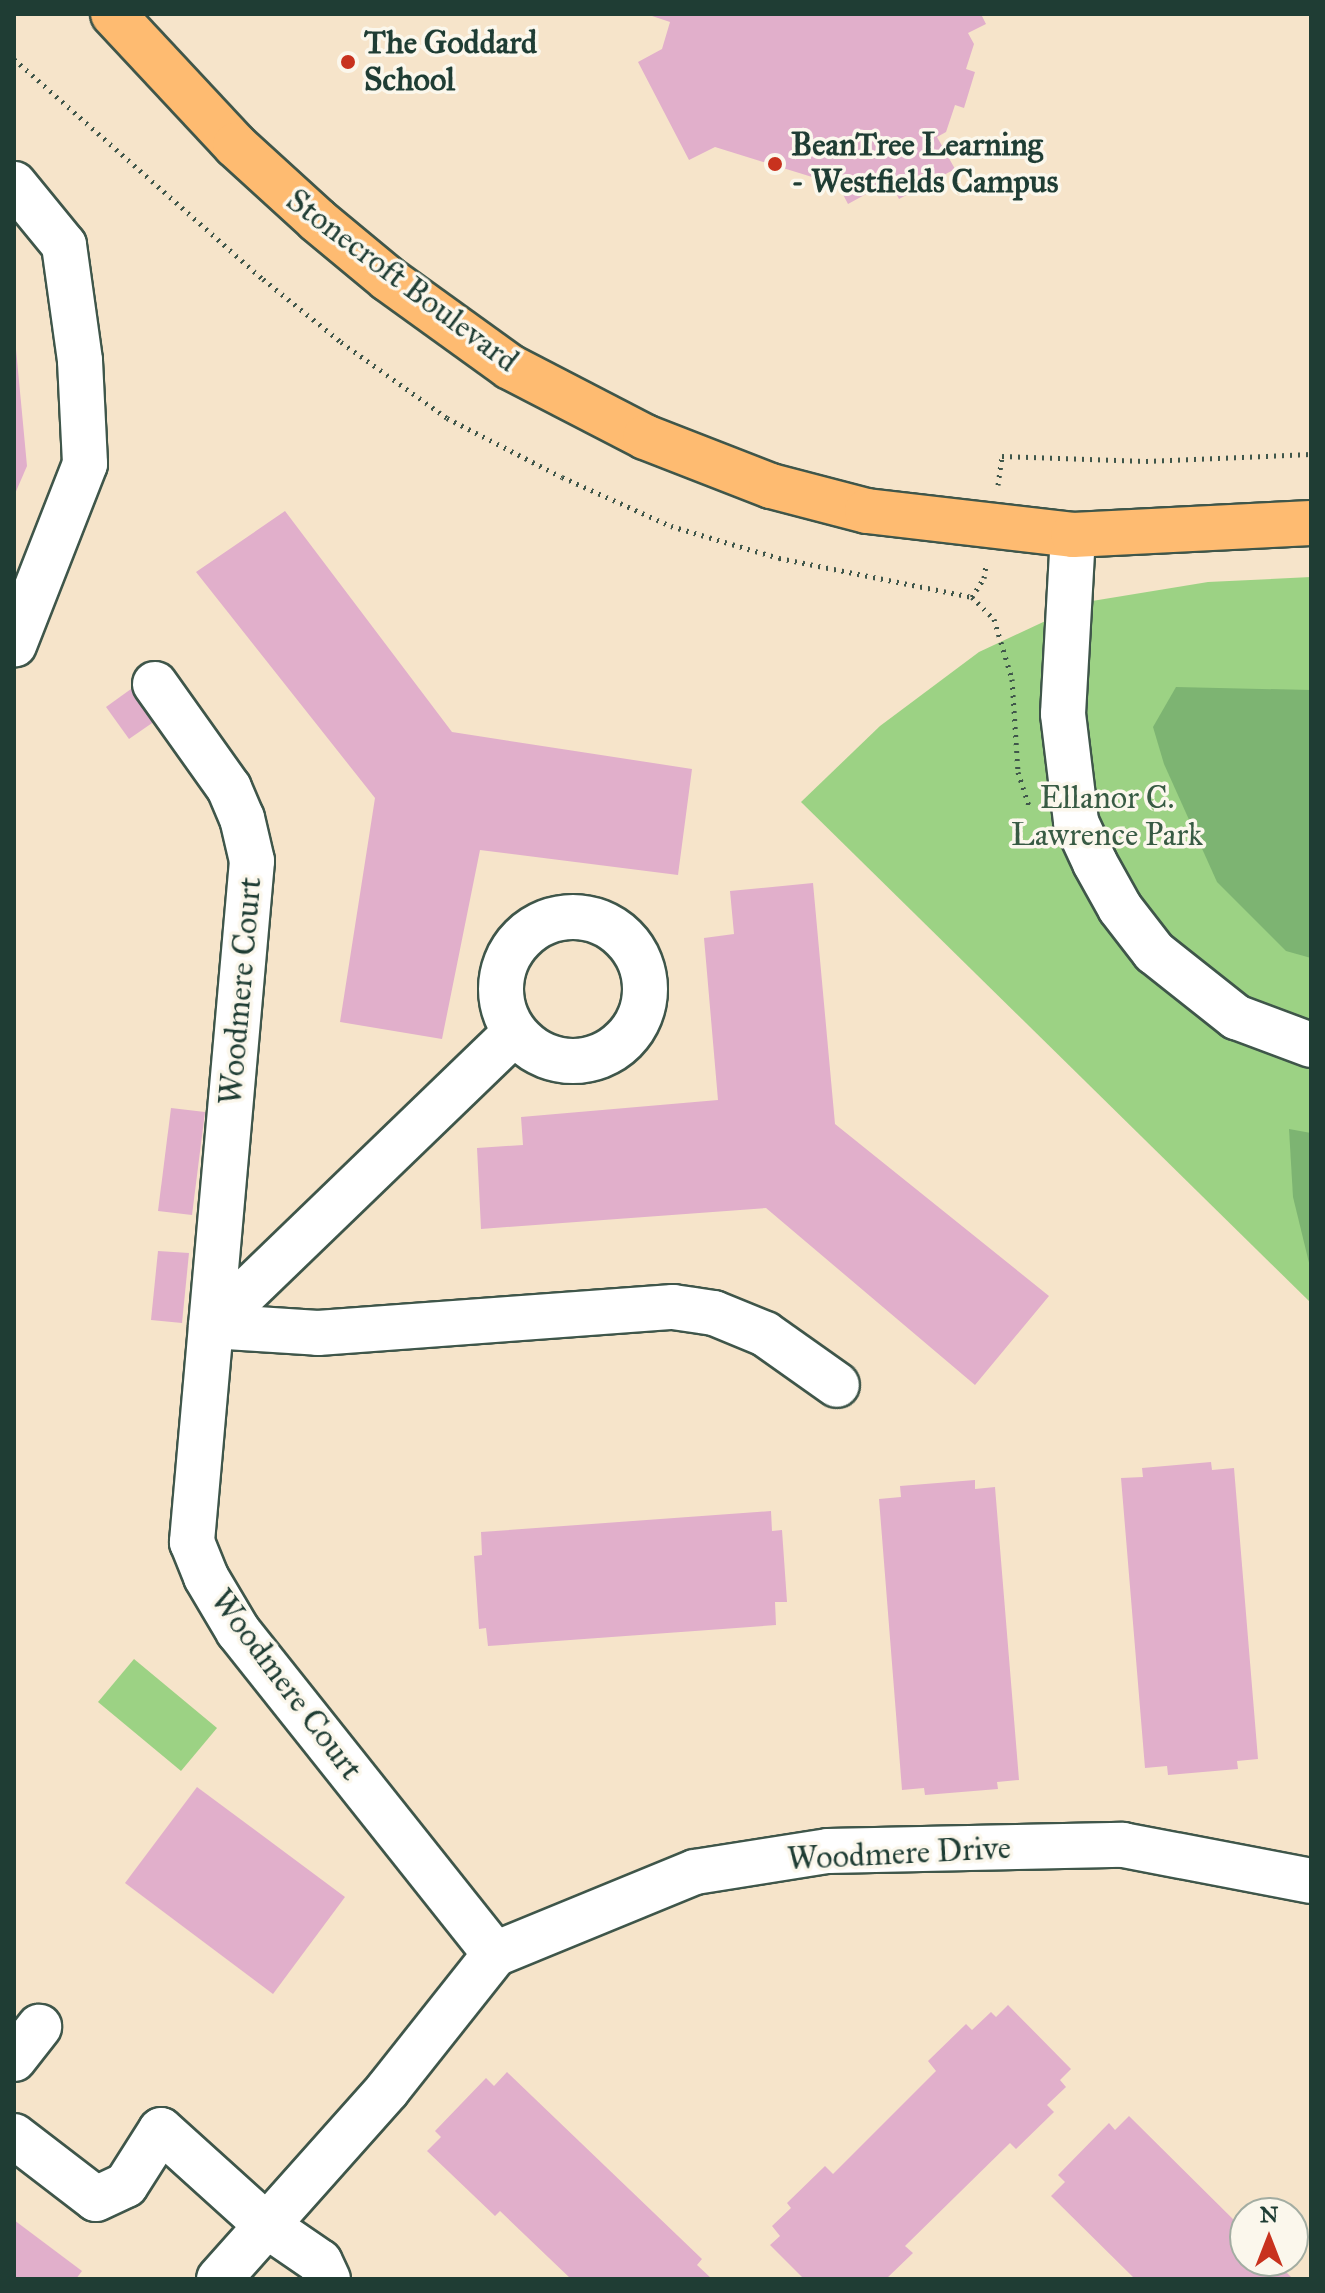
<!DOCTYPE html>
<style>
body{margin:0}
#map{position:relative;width:1325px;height:2293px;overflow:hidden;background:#f6e4ca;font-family:"IM FELL Great Primer",serif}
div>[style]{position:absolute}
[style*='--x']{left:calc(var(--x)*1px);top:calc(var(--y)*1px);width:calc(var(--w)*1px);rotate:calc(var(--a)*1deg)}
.green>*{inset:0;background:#9cd284}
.forest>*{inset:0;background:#7db472}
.building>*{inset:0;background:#e1afcb}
.path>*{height:5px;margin-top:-2.5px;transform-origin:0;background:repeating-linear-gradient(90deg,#3f564a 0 2px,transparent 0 8px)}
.roads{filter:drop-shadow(2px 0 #3f564a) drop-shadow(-2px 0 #3f564a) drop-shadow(0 2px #3f564a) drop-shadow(0 -2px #3f564a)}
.minor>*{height:44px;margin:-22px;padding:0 22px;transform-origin:22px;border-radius:22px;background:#fff}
.minor>.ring{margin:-22px;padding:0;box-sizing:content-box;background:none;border:44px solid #fff;border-radius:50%}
.major>*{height:44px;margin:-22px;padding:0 22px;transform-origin:22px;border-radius:22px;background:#febb71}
.dots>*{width:22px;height:22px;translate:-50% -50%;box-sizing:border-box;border:4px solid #fbf7ec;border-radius:50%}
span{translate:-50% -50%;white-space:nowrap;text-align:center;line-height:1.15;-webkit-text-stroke:7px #fbf7ec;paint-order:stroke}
.poi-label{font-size:32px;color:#1f3d34;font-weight:700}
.left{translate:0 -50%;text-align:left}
.street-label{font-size:32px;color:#1f3d34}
.park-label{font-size:32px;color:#385b44}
.frame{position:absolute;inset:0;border:16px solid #1f3d34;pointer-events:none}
.north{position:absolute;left:1229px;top:2197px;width:80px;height:80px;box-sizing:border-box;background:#fbf7ec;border:2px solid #a3ada2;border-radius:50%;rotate:0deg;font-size:22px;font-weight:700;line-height:32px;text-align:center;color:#1f3d34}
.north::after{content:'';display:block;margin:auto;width:28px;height:36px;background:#c8321e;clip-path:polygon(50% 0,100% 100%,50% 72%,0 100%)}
</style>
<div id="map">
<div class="green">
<i style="clip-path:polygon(1311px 577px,1311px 1303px,801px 802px,880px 726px,979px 652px,1086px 602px,1208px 582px)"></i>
<i style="clip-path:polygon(134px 1659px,217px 1728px,181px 1771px,98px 1702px)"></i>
</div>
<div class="forest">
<i style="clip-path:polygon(1176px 687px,1311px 690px,1311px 958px,1286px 951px,1217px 882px,1164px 764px,1153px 727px)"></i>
<i style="clip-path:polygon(1289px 1129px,1311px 1133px,1311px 1271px,1293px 1197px)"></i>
</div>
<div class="building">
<i style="clip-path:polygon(646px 14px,981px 14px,986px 24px,968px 33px,974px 44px,966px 69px,975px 72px,964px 108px,955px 105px,946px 132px,937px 137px,955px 169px,899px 199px,890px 181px,848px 204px,838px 185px,715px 147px,689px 160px,638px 62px,662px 49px,670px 22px)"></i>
<i style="clip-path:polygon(14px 328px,27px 466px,14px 496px)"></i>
<i style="clip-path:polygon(285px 511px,452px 732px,692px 769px,678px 875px,480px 850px,442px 1039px,340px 1022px,375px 798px,196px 572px)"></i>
<i style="clip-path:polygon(131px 689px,155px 721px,129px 739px,106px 707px)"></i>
<i style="clip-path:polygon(813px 883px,835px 1124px,1049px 1296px,975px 1385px,766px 1208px,481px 1229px,477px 1148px,523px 1145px,521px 1117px,718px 1100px,704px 938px,734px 934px,730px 891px)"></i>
<i style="clip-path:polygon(171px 1108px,205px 1112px,192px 1215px,158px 1211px)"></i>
<i style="clip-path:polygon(158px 1251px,189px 1253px,182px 1323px,151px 1320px)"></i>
<i style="clip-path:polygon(1211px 1462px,1212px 1470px,1234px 1468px,1258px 1759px,1237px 1761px,1238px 1769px,1168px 1775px,1167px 1766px,1145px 1768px,1121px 1478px,1143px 1477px,1142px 1468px)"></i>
<i style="clip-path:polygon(975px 1480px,975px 1489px,995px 1487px,1019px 1780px,997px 1782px,998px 1789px,925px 1795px,924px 1788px,902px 1790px,879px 1499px,901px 1497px,900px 1486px)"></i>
<i style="clip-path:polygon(771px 1511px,772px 1531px,782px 1530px,787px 1602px,775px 1602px,776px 1625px,488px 1646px,486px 1628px,479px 1629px,474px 1556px,482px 1555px,481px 1532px)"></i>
<i style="clip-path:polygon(197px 1787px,345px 1897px,273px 1994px,125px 1883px)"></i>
<i style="clip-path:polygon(1008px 2005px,1071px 2069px,1060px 2080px,1066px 2087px,1047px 2105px,1054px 2112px,1016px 2149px,1010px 2143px,905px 2246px,913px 2253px,886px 2279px,804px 2279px,770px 2245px,780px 2236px,772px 2226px,791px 2208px,787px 2203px,825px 2166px,833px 2174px,936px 2071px,928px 2061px,966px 2024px,972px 2030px,991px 2012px,996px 2017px)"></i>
<i style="clip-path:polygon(507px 2072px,702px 2259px,697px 2265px,712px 2279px,571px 2279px,500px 2211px,495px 2216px,427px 2151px,441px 2137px,435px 2131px,486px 2078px,494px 2086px)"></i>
<i style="clip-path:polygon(1129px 2116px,1245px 2231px,1245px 2261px,1275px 2261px,1293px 2279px,1135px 2279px,1051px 2196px,1065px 2182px,1058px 2175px,1109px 2123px,1115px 2130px)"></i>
<i style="clip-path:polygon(14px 2220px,82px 2271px,76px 2279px,14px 2279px)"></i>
</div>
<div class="path">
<i style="--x:14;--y:59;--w:332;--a:41.5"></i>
<i style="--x:263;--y:279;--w:100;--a:38.9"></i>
<i style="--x:341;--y:342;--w:130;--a:35.6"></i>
<i style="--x:447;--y:418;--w:129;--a:27.2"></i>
<i style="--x:562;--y:477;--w:120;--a:24.2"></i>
<i style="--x:671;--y:526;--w:113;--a:16.5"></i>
<i style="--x:779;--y:558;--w:197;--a:11.4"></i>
<i style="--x:972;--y:597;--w:31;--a:45"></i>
<i style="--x:994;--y:619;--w:63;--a:73.3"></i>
<i style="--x:1012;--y:679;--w:93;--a:86.3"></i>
<i style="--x:1018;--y:772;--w:36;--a:72"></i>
<i style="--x:998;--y:485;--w:29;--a:-82"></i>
<i style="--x:1002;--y:456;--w:144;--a:2"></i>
<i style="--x:1146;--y:461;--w:165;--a:-2.4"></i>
<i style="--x:972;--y:597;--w:22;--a:-58"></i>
<i style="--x:984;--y:578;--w:12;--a:-81"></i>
</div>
<div class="roads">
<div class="minor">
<i style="--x:14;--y:184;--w:79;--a:50.7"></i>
<i style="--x:64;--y:245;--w:117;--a:82.1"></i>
<i style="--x:80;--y:361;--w:103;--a:87.2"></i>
<i style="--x:85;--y:464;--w:194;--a:111.4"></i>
<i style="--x:1073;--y:535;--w:179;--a:93.2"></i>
<i style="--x:1063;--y:714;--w:109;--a:83.1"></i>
<i style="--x:1076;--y:822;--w:45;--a:65.1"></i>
<i style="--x:1095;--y:863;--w:51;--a:60.9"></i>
<i style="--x:1120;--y:908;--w:56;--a:52.3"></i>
<i style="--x:1154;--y:952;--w:105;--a:38.4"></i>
<i style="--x:1236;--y:1017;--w:80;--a:20.5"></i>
<i style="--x:155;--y:684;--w:128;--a:54.6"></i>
<i style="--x:229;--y:788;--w:33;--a:67"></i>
<i style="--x:242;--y:818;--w:44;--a:76.9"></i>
<i style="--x:252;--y:861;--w:684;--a:95.04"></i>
<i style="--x:192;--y:1542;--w:38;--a:68"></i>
<i style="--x:206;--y:1577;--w:63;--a:59.3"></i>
<i style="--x:238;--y:1631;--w:413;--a:51.5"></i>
<i class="ring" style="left:501px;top:917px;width:100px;height:100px"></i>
<i style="--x:211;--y:1326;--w:107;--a:3.7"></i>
<i style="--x:318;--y:1333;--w:356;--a:-4.2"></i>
<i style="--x:673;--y:1307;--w:41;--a:8.3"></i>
<i style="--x:714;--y:1313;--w:55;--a:22.4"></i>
<i style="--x:765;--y:1334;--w:88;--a:35.3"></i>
<i style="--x:211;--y:1326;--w:420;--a:-44"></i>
<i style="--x:14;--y:2059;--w:41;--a:-52"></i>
<i style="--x:14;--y:2136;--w:103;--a:37.5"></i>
<i style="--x:96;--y:2199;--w:33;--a:-25"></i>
<i style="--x:126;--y:2185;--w:65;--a:-57.5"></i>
<i style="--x:161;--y:2130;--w:142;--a:42.1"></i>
<i style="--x:266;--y:2225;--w:65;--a:34.4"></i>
<i style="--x:320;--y:2262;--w:19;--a:65"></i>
<i style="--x:219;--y:2279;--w:254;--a:-48.3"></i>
<i style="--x:388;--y:2089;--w:172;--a:-51.6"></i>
<i style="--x:495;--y:1954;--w:216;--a:-22.3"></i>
<i style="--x:695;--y:1872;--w:135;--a:-9"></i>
<i style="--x:828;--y:1851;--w:295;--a:-1.2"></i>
<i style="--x:1123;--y:1845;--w:191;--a:10.8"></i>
</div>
<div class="major">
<i style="--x:113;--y:14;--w:179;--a:47"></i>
<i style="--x:235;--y:145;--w:111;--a:42.4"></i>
<i style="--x:317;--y:220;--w:92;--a:39.7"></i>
<i style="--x:388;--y:279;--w:150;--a:35.8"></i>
<i style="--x:510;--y:367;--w:152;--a:27.4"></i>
<i style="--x:645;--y:437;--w:135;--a:21.3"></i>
<i style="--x:771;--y:486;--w:99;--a:14.6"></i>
<i style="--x:867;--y:511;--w:207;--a:6.6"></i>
<i style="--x:1073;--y:535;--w:238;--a:-2.9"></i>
</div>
</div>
<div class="dots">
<i style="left:348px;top:62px;background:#c8321e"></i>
<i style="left:775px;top:164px;background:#c8321e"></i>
</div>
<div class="poi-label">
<span class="left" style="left:364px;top:62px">The Goddard<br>School</span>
<span class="left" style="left:791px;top:164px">BeanTree Learning<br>- Westfields Campus</span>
</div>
<div class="street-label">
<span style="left:402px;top:281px;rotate:37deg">Stonecroft Boulevard</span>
<span style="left:241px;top:991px;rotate:-85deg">Woodmere Court</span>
<span style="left:286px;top:1685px;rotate:53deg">Woodmere Court</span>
<span style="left:899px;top:1854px;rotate:-3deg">Woodmere Drive</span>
</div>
<div class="park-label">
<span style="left:1107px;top:817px">Ellanor C.<br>Lawrence Park</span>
</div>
<div class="frame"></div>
<div class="north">N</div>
</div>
